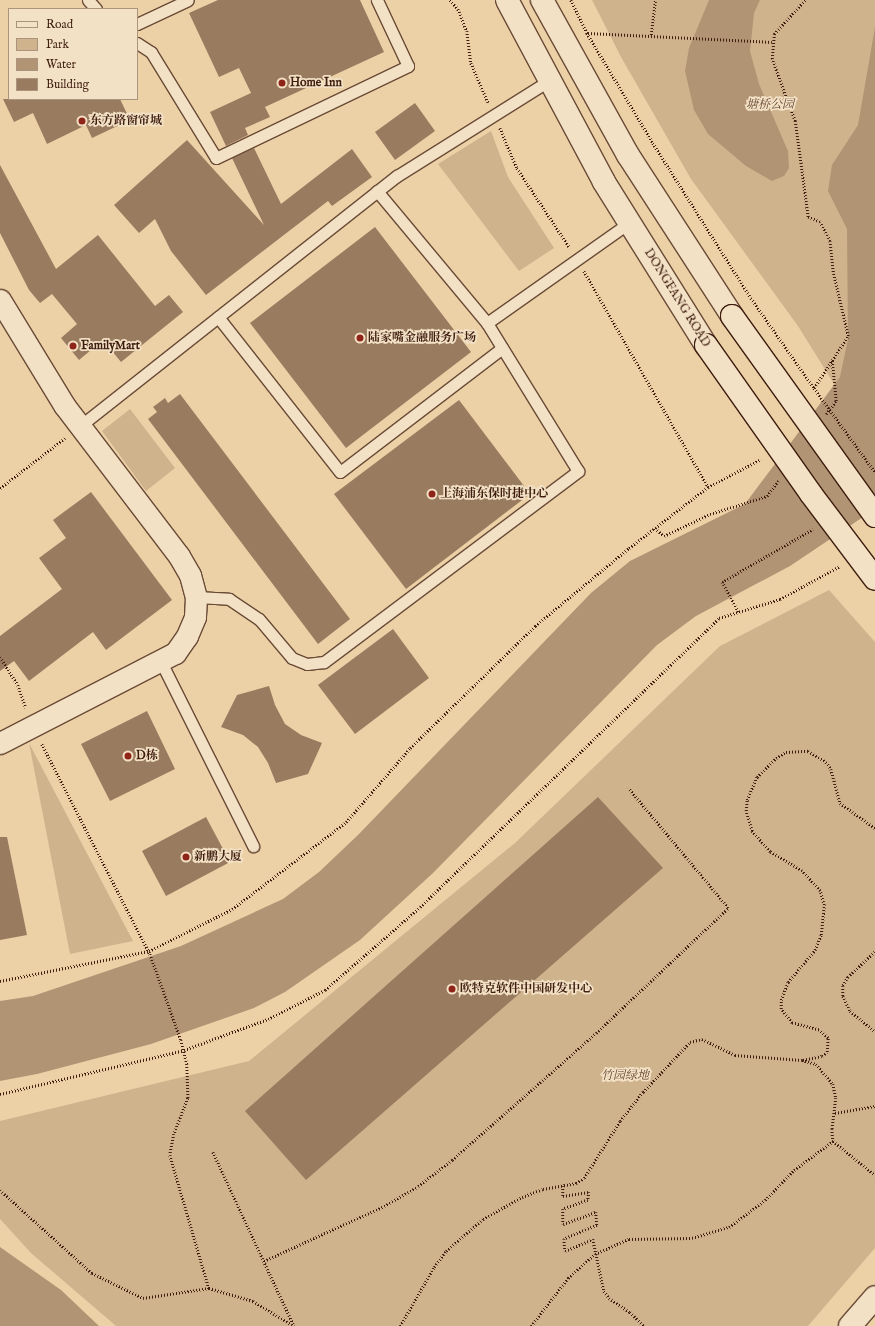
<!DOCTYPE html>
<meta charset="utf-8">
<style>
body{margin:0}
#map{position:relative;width:875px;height:1326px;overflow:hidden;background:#ecd1a7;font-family:"IM FELL English","Noto Serif SC",serif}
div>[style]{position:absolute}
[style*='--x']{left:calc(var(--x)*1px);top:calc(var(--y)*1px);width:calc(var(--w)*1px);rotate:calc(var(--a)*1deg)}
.green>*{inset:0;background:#cfb38d}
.water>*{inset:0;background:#b19474}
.building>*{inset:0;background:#997b5f}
.path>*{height:2.5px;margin-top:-1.25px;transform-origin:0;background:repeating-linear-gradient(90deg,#3f1e10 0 1px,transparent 0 3px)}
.roads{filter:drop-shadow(1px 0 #6a4b36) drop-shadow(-1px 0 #6a4b36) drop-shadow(0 1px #6a4b36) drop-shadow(0 -1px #6a4b36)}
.lane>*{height:11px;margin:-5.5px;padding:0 5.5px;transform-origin:5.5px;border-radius:5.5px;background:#f3e1c6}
.street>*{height:21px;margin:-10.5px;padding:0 10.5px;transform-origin:10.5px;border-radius:10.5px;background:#f3e1c6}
.secondary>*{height:22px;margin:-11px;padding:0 11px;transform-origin:11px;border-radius:11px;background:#f3e1c6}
.path-bridge>*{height:2.5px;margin-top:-1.25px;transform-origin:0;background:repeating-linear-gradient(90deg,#3f1e10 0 1px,transparent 0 3px)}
.bridges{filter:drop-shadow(1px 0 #3f1e10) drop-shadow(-1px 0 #3f1e10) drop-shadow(0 1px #3f1e10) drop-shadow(0 -1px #3f1e10)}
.secondary-bridge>*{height:22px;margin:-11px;padding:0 11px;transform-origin:11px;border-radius:11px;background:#f3e1c6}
.dots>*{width:11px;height:11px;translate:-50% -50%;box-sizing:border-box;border:2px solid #f3e1c6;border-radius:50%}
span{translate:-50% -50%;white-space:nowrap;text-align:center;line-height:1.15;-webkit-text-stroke:3.5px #f3e1c6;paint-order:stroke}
.poi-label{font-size:12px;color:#3f1e10;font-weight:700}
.left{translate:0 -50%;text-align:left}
.park-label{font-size:12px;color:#63432f;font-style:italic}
.street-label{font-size:12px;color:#3f1e10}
.legend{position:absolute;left:8px;top:8px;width:130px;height:92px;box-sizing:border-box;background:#f3e1c6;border:1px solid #ab937d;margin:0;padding:5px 7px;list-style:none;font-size:12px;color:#3f1e10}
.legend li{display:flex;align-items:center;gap:8px;height:20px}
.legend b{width:20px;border:1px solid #ab937d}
</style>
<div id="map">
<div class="green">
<i style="clip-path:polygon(592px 0,875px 0,875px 450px,798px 326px,691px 179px,621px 57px)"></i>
<i style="clip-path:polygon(491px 131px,508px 177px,554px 248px,519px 271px,438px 164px)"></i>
<i style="clip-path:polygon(130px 409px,175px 468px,146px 491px,102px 431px)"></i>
<i style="clip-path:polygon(829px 590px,875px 642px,875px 1248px,808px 1326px,116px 1326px,31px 1253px,0 1219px,0 1121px,249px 1061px,515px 843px,720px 646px)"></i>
<i style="clip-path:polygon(29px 743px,133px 941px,70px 954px)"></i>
</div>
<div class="water">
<i style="clip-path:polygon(709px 0,760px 0,754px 13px,750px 51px,759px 84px,788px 151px,789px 168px,784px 176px,772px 181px,746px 166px,708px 134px,694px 110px,685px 71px,689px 48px)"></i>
<i style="clip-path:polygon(875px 27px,875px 509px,790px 566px,696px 616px,657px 645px,433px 873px,360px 940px,285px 992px,254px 1008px,151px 1044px,37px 1074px,0 1081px,0 1001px,33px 996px,181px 946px,283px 899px,319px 872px,359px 834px,591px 593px,630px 561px,745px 504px,840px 377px,848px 339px,847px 229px,828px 191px,832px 165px,858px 125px)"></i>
<i style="clip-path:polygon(0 1247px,61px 1290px,99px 1326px,0 1326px)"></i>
</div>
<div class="building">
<i style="clip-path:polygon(218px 0,360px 0,384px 52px,265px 107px,270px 117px,245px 128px,248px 135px,226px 146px,210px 112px,251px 93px,239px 68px,219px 77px,189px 13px)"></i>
<i style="clip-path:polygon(3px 99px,120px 99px,130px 120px,92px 138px,86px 125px,47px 144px,33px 113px,14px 122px)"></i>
<i style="clip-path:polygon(415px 103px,435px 131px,395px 160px,375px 132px)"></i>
<i style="clip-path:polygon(187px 140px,264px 225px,232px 158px,254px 148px,281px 204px,352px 149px,372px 177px,332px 206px,328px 201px,206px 295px,171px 251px,155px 219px,139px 233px,114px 205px)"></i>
<i style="clip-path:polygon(0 165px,56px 269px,98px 235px,155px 306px,169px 295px,183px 312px,121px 362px,103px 340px,79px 360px,61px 338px,77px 324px,52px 294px,40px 303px,29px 290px,0 233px)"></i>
<i style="clip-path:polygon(375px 227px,471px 352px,346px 448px,250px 323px)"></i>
<i style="clip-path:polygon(180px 394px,350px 619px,318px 644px,148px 419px,157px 412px,153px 407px,165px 398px,168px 403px)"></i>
<i style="clip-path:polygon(459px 400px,530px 494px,406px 589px,334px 494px)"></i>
<i style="clip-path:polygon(91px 492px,172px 600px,106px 650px,93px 632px,29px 681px,14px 661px,0 671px,0 636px,62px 589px,39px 558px,66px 538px,53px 520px)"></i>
<i style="clip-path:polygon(393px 629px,429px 678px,355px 734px,318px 685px)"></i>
<i style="clip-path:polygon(269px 686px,275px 705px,285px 724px,301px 735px,322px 743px,308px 774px,276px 783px,268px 763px,258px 747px,243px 735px,221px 727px,237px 695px)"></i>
<i style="clip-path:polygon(147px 711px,175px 769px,110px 801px,81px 744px)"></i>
<i style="clip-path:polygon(598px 797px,663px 868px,306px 1180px,245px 1111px)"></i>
<i style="clip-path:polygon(206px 817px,230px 862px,166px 896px,142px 851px)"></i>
<i style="clip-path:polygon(0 837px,7px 837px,27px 935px,0 940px)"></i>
</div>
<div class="path">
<i style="--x:450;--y:0;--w:12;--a:48"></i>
<i style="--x:458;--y:9;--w:24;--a:68"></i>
<i style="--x:467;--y:31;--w:32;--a:83"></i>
<i style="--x:471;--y:63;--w:43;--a:66.4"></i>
<i style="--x:571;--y:0;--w:37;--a:64"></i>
<i style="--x:587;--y:33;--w:128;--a:59"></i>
<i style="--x:653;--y:143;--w:183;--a:57.7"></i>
<i style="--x:751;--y:298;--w:110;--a:55"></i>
<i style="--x:814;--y:388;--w:62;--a:-56.8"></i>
<i style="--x:848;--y:336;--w:66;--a:-103.2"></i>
<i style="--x:833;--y:272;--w:31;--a:-96"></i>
<i style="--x:830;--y:241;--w:21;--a:-118"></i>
<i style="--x:820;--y:222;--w:13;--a:-157"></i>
<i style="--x:808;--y:217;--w:97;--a:-97.7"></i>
<i style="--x:795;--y:121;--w:66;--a:-110.4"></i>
<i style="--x:772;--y:59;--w:25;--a:-85"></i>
<i style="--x:774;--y:34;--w:46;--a:-47.6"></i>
<i style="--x:588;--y:33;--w:184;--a:2.8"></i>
<i style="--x:651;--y:35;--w:35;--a:-83"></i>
<i style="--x:500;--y:128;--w:43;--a:67"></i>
<i style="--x:517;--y:168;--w:96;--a:56.5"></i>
<i style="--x:584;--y:271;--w:249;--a:60.1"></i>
<i style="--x:826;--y:414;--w:16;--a:-52"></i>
<i style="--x:836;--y:401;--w:41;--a:-95.6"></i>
<i style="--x:0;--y:488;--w:82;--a:-37.6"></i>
<i style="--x:655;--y:528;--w:12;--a:42"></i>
<i style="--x:664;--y:536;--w:51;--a:-25.6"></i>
<i style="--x:710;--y:514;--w:60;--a:-17.5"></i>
<i style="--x:767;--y:496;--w:19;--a:-54"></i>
<i style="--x:738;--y:612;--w:34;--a:-118"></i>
<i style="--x:722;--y:582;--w:105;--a:-30.2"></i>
<i style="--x:0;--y:657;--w:33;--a:57"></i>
<i style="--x:18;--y:685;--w:24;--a:71"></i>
<i style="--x:42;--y:744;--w:236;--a:62.8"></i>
<i style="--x:150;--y:954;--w:91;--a:70.2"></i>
<i style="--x:181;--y:1040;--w:25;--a:76"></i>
<i style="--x:187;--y:1064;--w:34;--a:88"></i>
<i style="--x:188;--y:1098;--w:39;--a:111"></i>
<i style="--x:174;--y:1134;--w:21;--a:101"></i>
<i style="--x:170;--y:1155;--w:139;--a:73.7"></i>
<i style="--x:875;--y:952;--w:37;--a:137"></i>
<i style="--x:848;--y:977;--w:10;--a:119"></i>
<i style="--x:843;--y:986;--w:10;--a:90"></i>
<i style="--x:843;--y:996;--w:17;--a:65"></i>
<i style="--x:850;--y:1011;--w:32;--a:39"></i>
<i style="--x:0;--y:981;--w:152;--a:-11.4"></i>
<i style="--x:149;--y:951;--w:93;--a:-26.8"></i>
<i style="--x:232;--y:909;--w:143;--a:-37.3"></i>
<i style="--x:346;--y:822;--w:98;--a:-49.1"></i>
<i style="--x:410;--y:748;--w:175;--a:-44.3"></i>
<i style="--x:535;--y:626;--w:122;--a:-39.7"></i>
<i style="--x:629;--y:548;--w:100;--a:-37.7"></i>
<i style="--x:708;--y:487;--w:60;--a:-27.8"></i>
<i style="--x:803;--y:1060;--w:19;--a:-12"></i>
<i style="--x:822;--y:1056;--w:6;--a:-39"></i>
<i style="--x:827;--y:1052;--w:14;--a:-86"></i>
<i style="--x:828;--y:1038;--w:12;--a:-138"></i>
<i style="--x:819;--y:1030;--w:28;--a:-165"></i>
<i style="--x:792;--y:1023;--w:18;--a:-128"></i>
<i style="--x:781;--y:1009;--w:9;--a:-90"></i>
<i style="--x:781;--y:1000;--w:19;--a:-69"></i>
<i style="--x:788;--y:982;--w:42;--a:-49.8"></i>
<i style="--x:815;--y:950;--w:16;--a:-68"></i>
<i style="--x:821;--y:935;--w:30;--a:-84"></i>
<i style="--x:824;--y:905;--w:15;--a:-106"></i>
<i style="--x:820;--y:891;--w:27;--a:-132"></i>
<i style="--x:802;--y:871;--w:37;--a:-149"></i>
<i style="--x:770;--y:852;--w:28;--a:-131"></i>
<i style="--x:752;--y:831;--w:21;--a:-107"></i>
<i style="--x:746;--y:811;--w:11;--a:-85"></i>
<i style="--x:747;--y:800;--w:25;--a:-67"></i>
<i style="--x:757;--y:777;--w:27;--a:-45"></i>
<i style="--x:776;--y:758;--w:12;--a:-31"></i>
<i style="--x:786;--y:752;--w:22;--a:-3"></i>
<i style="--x:808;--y:751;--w:21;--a:31"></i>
<i style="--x:826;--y:762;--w:9;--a:54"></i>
<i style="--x:831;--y:769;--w:35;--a:75"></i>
<i style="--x:840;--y:803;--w:43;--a:35.5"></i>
<i style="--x:0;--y:1094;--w:189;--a:-13.4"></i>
<i style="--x:184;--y:1050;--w:90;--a:-20.3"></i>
<i style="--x:268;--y:1019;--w:64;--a:-27"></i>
<i style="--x:325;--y:990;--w:126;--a:-41.1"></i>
<i style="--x:420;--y:907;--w:416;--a:-44"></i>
<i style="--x:719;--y:618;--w:64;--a:-17.3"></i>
<i style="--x:780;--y:599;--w:68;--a:-28.8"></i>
<i style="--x:835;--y:1113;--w:41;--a:-9.9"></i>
<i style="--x:833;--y:1141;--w:54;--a:39"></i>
<i style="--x:213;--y:1152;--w:192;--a:65"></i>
<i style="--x:563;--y:1186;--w:10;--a:90"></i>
<i style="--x:563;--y:1196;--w:26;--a:-9"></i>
<i style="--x:589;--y:1192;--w:8;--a:97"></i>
<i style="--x:588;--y:1200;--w:27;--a:160"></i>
<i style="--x:563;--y:1209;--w:15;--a:90"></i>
<i style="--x:563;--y:1224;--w:35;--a:-20"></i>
<i style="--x:596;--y:1212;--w:13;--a:86"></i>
<i style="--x:597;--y:1225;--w:36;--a:157"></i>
<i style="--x:564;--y:1239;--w:12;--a:85"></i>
<i style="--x:565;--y:1251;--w:30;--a:-23"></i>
<i style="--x:593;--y:1239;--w:53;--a:78.1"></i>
<i style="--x:604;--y:1291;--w:9;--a:54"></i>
<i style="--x:609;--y:1298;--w:25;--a:34"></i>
<i style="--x:630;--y:1312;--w:20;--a:45"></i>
<i style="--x:0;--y:1190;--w:124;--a:42.1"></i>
<i style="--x:92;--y:1273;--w:57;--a:26.1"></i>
<i style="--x:143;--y:1298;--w:67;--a:-8.6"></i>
<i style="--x:209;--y:1288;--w:46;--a:16.5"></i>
<i style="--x:253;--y:1301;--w:48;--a:31.4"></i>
<i style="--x:264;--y:1261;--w:132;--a:-24.6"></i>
<i style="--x:384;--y:1206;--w:39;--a:-30"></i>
<i style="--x:418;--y:1186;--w:43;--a:-37.4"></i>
<i style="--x:452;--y:1160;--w:192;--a:-41.4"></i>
<i style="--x:596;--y:1033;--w:182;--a:-43.4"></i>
<i style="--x:728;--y:908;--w:156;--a:-129.8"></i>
<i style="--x:400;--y:1326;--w:68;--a:-60"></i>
<i style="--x:434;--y:1267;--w:20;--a:-53"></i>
<i style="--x:446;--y:1251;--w:49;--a:-40.9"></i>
<i style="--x:483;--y:1219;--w:45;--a:-29.4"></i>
<i style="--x:522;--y:1197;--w:22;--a:-21"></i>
<i style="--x:543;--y:1189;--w:34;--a:-10"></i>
<i style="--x:576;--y:1183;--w:9;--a:-32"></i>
<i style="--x:584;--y:1178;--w:67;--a:-57.7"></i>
<i style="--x:620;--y:1121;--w:37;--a:-52"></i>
<i style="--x:643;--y:1092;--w:69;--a:-46.8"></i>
<i style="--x:690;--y:1042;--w:12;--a:-14"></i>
<i style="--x:702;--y:1039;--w:37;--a:26"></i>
<i style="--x:735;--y:1055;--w:67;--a:4.3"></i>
<i style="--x:802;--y:1060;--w:15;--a:16"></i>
<i style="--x:816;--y:1064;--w:26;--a:50"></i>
<i style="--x:833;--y:1084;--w:14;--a:78"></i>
<i style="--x:836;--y:1098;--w:31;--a:97"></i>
<i style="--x:832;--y:1129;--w:12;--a:85"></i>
<i style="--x:531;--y:1326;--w:61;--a:-52.4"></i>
<i style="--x:568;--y:1278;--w:36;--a:-42"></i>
<i style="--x:595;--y:1254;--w:37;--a:-24"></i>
<i style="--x:629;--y:1239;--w:63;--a:-0.9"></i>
<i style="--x:692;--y:1238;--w:39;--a:-17"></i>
<i style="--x:729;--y:1227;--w:45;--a:-36.9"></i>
<i style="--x:765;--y:1200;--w:42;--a:-46"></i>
<i style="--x:794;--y:1170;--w:49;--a:-36.6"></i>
</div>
<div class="roads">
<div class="lane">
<i style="--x:88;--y:0;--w:12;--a:48"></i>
<i style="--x:137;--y:24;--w:56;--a:-25.2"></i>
<i style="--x:137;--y:43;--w:17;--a:33"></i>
<i style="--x:151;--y:52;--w:124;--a:58.5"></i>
<i style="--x:216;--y:158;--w:213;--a:-25.6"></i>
<i style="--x:408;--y:66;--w:73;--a:-115.2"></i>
<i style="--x:377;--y:191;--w:172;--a:50.2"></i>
<i style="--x:218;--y:317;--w:197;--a:51.8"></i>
<i style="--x:340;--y:472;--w:204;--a:-37.4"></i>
<i style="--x:80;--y:426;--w:404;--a:-38.3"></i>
<i style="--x:397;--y:176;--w:181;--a:-32.1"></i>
<i style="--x:196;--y:597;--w:33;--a:3"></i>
<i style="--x:229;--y:599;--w:36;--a:34"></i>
<i style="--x:259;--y:619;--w:51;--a:49.8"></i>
<i style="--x:292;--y:658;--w:16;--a:22"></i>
<i style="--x:307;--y:664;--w:17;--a:-7"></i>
<i style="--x:324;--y:662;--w:318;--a:-36.9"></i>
<i style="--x:578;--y:471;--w:174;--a:-121.6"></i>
<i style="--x:487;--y:323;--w:175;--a:-35.2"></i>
<i style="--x:161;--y:662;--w:206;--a:63.4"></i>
</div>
<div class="street">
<i style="--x:0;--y:300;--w:123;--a:58.6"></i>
<i style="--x:64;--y:405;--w:190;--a:52.7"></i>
<i style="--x:179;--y:556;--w:22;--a:60"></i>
<i style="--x:190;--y:575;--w:23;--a:75"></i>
<i style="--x:196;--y:597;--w:20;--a:93"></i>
<i style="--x:195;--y:617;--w:21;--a:113"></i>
<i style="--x:187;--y:636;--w:21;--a:125"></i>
<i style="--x:175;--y:653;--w:197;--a:152.8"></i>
</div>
<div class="secondary">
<i style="--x:507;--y:0;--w:206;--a:61.9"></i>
<i style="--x:604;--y:182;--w:192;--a:58"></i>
<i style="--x:542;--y:0;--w:177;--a:61"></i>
<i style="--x:628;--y:155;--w:192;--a:57.1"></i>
<i style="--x:850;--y:1326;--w:38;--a:-49"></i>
</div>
</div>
<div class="path-bridge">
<i style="--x:814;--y:388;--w:104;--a:54"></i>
</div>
<div class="bridges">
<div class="secondary-bridge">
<i style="--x:732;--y:316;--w:246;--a:54.4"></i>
<i style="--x:706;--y:345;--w:182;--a:54.8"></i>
<i style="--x:811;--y:494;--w:106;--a:53"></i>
</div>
</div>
<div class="dots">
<i style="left:282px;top:83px;background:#8f2418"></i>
<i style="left:82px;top:121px;background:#8f2418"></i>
<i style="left:360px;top:338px;background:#8f2418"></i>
<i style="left:73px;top:346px;background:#8f2418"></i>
<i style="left:432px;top:494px;background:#8f2418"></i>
<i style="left:128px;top:756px;background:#8f2418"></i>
<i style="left:186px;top:857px;background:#8f2418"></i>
<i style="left:452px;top:989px;background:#8f2418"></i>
</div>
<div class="poi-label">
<span class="left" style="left:290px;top:83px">Home Inn</span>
<span class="left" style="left:90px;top:121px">东方路窗帘城</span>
<span class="left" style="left:368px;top:338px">陆家嘴金融服务广场</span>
<span class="left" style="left:81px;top:346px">FamilyMart</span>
<span class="left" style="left:440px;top:494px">上海浦东保时捷中心</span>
<span class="left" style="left:136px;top:756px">D栋</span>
<span class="left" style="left:194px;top:857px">新鹏大厦</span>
<span class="left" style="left:460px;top:989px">欧特克软件中国研发中心</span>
</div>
<div class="park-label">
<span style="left:770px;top:105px">塘桥公园</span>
<span style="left:625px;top:1076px">竹园绿地</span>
</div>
<div class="street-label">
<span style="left:677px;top:298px;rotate:58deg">DONGFANG ROAD</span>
</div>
<ul class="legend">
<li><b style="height:5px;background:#f3e1c6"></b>Road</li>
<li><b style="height:11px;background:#cfb38d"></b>Park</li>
<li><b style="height:11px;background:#b19474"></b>Water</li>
<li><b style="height:11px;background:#997b5f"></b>Building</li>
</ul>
</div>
